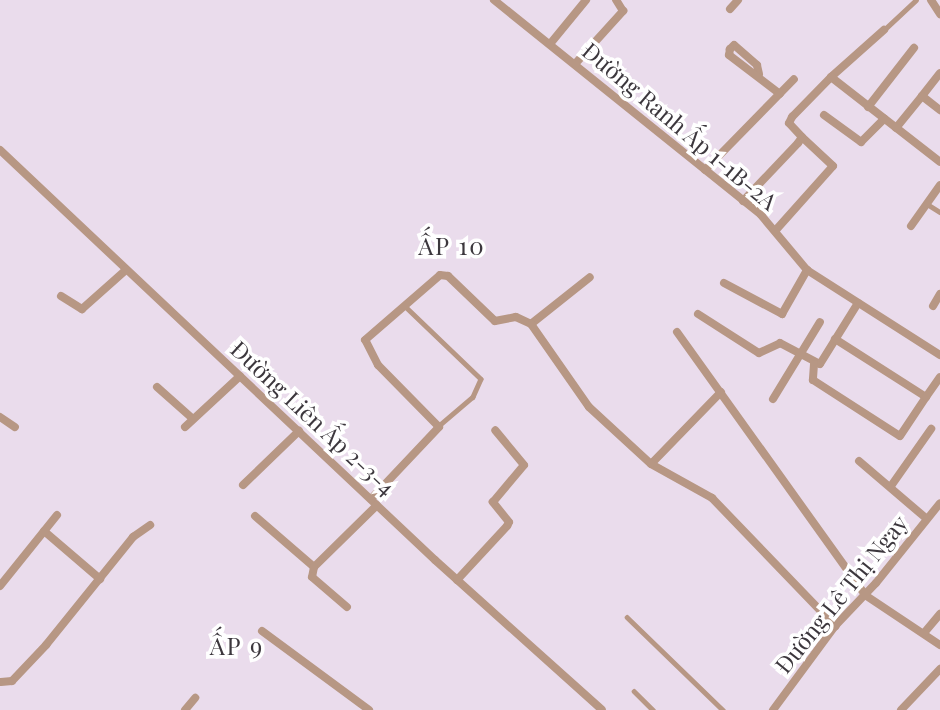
<!DOCTYPE html>
<meta charset="utf-8">
<style>
body{margin:0}
#map{position:relative;width:940px;height:710px;overflow:hidden;background:#eadcec;font-family:"Playfair Display",serif}
div>[style]{position:absolute}
[style*='--x']{left:calc(var(--x)*1px);top:calc(var(--y)*1px);width:calc(var(--w)*1px);rotate:calc(var(--a)*1deg)}
.lane>*{height:4.5px;margin:-2.25px;padding:0 2.25px;transform-origin:2.25px;border-radius:2.25px;background:#b79784}
.street>*{height:8px;margin:-4px;padding:0 4px;transform-origin:4px;border-radius:4px;background:#b79784}
span{translate:-50% -50%;white-space:nowrap;text-align:center;line-height:1.15;-webkit-text-stroke:7px #fff;paint-order:stroke}
.street-label{font-size:23px;color:#3c373d}
.neighbourhood-label{font-size:24px;color:#3c373d;letter-spacing:2px}
</style>
<div id="map">
<div class="lane">
<i style="--x:885;--y:29;--w:42;--a:-43.1"></i>
<i style="--x:927;--y:204;--w:15;--a:32"></i>
<i style="--x:405;--y:306;--w:105;--a:43.8"></i>
<i style="--x:481;--y:379;--w:20;--a:114"></i>
<i style="--x:473;--y:397;--w:45;--a:139.5"></i>
<i style="--x:627;--y:617;--w:134;--a:44.1"></i>
<i style="--x:634;--y:691;--w:27;--a:45"></i>
</div>
<div class="street">
<i style="--x:494;--y:0;--w:343;--a:38.8"></i>
<i style="--x:761;--y:215;--w:72;--a:50.1"></i>
<i style="--x:807;--y:270;--w:158;--a:32.6"></i>
<i style="--x:931;--y:0;--w:17;--a:57"></i>
<i style="--x:730;--y:9;--w:12;--a:-48"></i>
<i style="--x:550;--y:44;--w:57;--a:-50.7"></i>
<i style="--x:575;--y:64;--w:72;--a:-47.8"></i>
<i style="--x:623;--y:11;--w:13;--a:-122"></i>
<i style="--x:759;--y:74;--w:9;--a:-103"></i>
<i style="--x:757;--y:65;--w:30;--a:-139"></i>
<i style="--x:734;--y:45;--w:6;--a:135"></i>
<i style="--x:730;--y:49;--w:6;--a:99"></i>
<i style="--x:729;--y:55;--w:64;--a:37.4"></i>
<i style="--x:831;--y:77;--w:71;--a:-41.6"></i>
<i style="--x:922;--y:96;--w:29;--a:-52"></i>
<i style="--x:868;--y:107;--w:75;--a:-52.1"></i>
<i style="--x:824;--y:115;--w:46;--a:36.1"></i>
<i style="--x:861;--y:142;--w:33;--a:-45"></i>
<i style="--x:896;--y:128;--w:41;--a:-50.9"></i>
<i style="--x:922;--y:96;--w:23;--a:38"></i>
<i style="--x:0;--y:150;--w:598;--a:43.31"></i>
<i style="--x:435;--y:560;--w:224;--a:41.9"></i>
<i style="--x:705;--y:170;--w:127;--a:-45.6"></i>
<i style="--x:743;--y:201;--w:80;--a:-46.5"></i>
<i style="--x:798;--y:143;--w:7;--a:-56"></i>
<i style="--x:802;--y:137;--w:19;--a:-133"></i>
<i style="--x:789;--y:123;--w:7;--a:-63"></i>
<i style="--x:792;--y:117;--w:56;--a:-45.7"></i>
<i style="--x:831;--y:77;--w:138;--a:37.9"></i>
<i style="--x:911;--y:226;--w:50;--a:-54.7"></i>
<i style="--x:775;--y:231;--w:87;--a:-48.3"></i>
<i style="--x:833;--y:166;--w:42;--a:-136.9"></i>
<i style="--x:724;--y:283;--w:66;--a:28.1"></i>
<i style="--x:782;--y:314;--w:51;--a:-60.4"></i>
<i style="--x:61;--y:296;--w:25;--a:32"></i>
<i style="--x:82;--y:309;--w:59;--a:-41.6"></i>
<i style="--x:933;--y:306;--w:14;--a:-60"></i>
<i style="--x:698;--y:314;--w:72;--a:32.6"></i>
<i style="--x:759;--y:353;--w:23;--a:-25"></i>
<i style="--x:780;--y:343;--w:45;--a:27.7"></i>
<i style="--x:820;--y:364;--w:72;--a:-58.1"></i>
<i style="--x:531;--y:324;--w:75;--a:-38.5"></i>
<i style="--x:677;--y:332;--w:323;--a:54.4"></i>
<i style="--x:865;--y:595;--w:90;--a:33.7"></i>
<i style="--x:814;--y:364;--w:16;--a:94"></i>
<i style="--x:813;--y:380;--w:103;--a:32.8"></i>
<i style="--x:900;--y:436;--w:47;--a:-56.3"></i>
<i style="--x:926;--y:397;--w:108;--a:-147.5"></i>
<i style="--x:157;--y:387;--w:48;--a:41.6"></i>
<i style="--x:721;--y:392;--w:100;--a:134.2"></i>
<i style="--x:651;--y:464;--w:70;--a:29.1"></i>
<i style="--x:712;--y:498;--w:178;--a:46.1"></i>
<i style="--x:926;--y:397;--w:24;--a:-55"></i>
<i style="--x:773;--y:399;--w:90;--a:-58.6"></i>
<i style="--x:0;--y:417;--w:18;--a:34"></i>
<i style="--x:185;--y:427;--w:75;--a:-42.8"></i>
<i style="--x:859;--y:461;--w:89;--a:40.5"></i>
<i style="--x:243;--y:485;--w:78;--a:-44"></i>
<i style="--x:891;--y:486;--w:70;--a:-54.9"></i>
<i style="--x:371;--y:499;--w:99;--a:-46.6"></i>
<i style="--x:439;--y:427;--w:87;--a:-134.5"></i>
<i style="--x:378;--y:365;--w:28;--a:-117"></i>
<i style="--x:365;--y:340;--w:99;--a:-40.9"></i>
<i style="--x:440;--y:275;--w:8;--a:7"></i>
<i style="--x:448;--y:276;--w:65;--a:43.8"></i>
<i style="--x:495;--y:321;--w:21;--a:-11"></i>
<i style="--x:516;--y:317;--w:17;--a:25"></i>
<i style="--x:531;--y:324;--w:101;--a:55.1"></i>
<i style="--x:589;--y:407;--w:84;--a:42.6"></i>
<i style="--x:255;--y:516;--w:78;--a:40.8"></i>
<i style="--x:314;--y:567;--w:88;--a:-44.5"></i>
<i style="--x:44;--y:531;--w:74;--a:40.6"></i>
<i style="--x:314;--y:567;--w:10;--a:101"></i>
<i style="--x:312;--y:577;--w:46;--a:40.6"></i>
<i style="--x:457;--y:580;--w:74;--a:-47.2"></i>
<i style="--x:507;--y:526;--w:4;--a:-63"></i>
<i style="--x:509;--y:522;--w:26;--a:-129"></i>
<i style="--x:493;--y:502;--w:48;--a:-50"></i>
<i style="--x:524;--y:465;--w:45;--a:-129.6"></i>
<i style="--x:0;--y:586;--w:91;--a:-51.2"></i>
<i style="--x:262;--y:631;--w:133;--a:36.4"></i>
<i style="--x:924;--y:633;--w:25;--a:-50"></i>
<i style="--x:1;--y:682;--w:11;--a:-5"></i>
<i style="--x:12;--y:681;--w:50;--a:-46.6"></i>
<i style="--x:46;--y:645;--w:139;--a:-51.1"></i>
<i style="--x:133;--y:537;--w:21;--a:-35"></i>
<i style="--x:185;--y:710;--w:16;--a:-50"></i>
<i style="--x:773;--y:710;--w:104;--a:-53.6"></i>
<i style="--x:835;--y:626;--w:59;--a:-46.4"></i>
<i style="--x:876;--y:583;--w:102;--a:-51.3"></i>
<i style="--x:901;--y:710;--w:57;--a:-46.4"></i>
</div>
<div class="street-label">
<span style="left:680px;top:126px;rotate:40deg">Đường Ranh Ấp 1-1B-2A</span>
<span style="left:313px;top:418px;rotate:43deg">Đường Liên Ấp 2-3-4</span>
<span style="left:841px;top:594px;rotate:-51deg">Đường Lê Thị Ngay</span>
</div>
<div class="neighbourhood-label">
<span style="left:452px;top:246px">ẤP 10</span>
<span style="left:237px;top:646px">ẤP 9</span>
</div>
</div>
